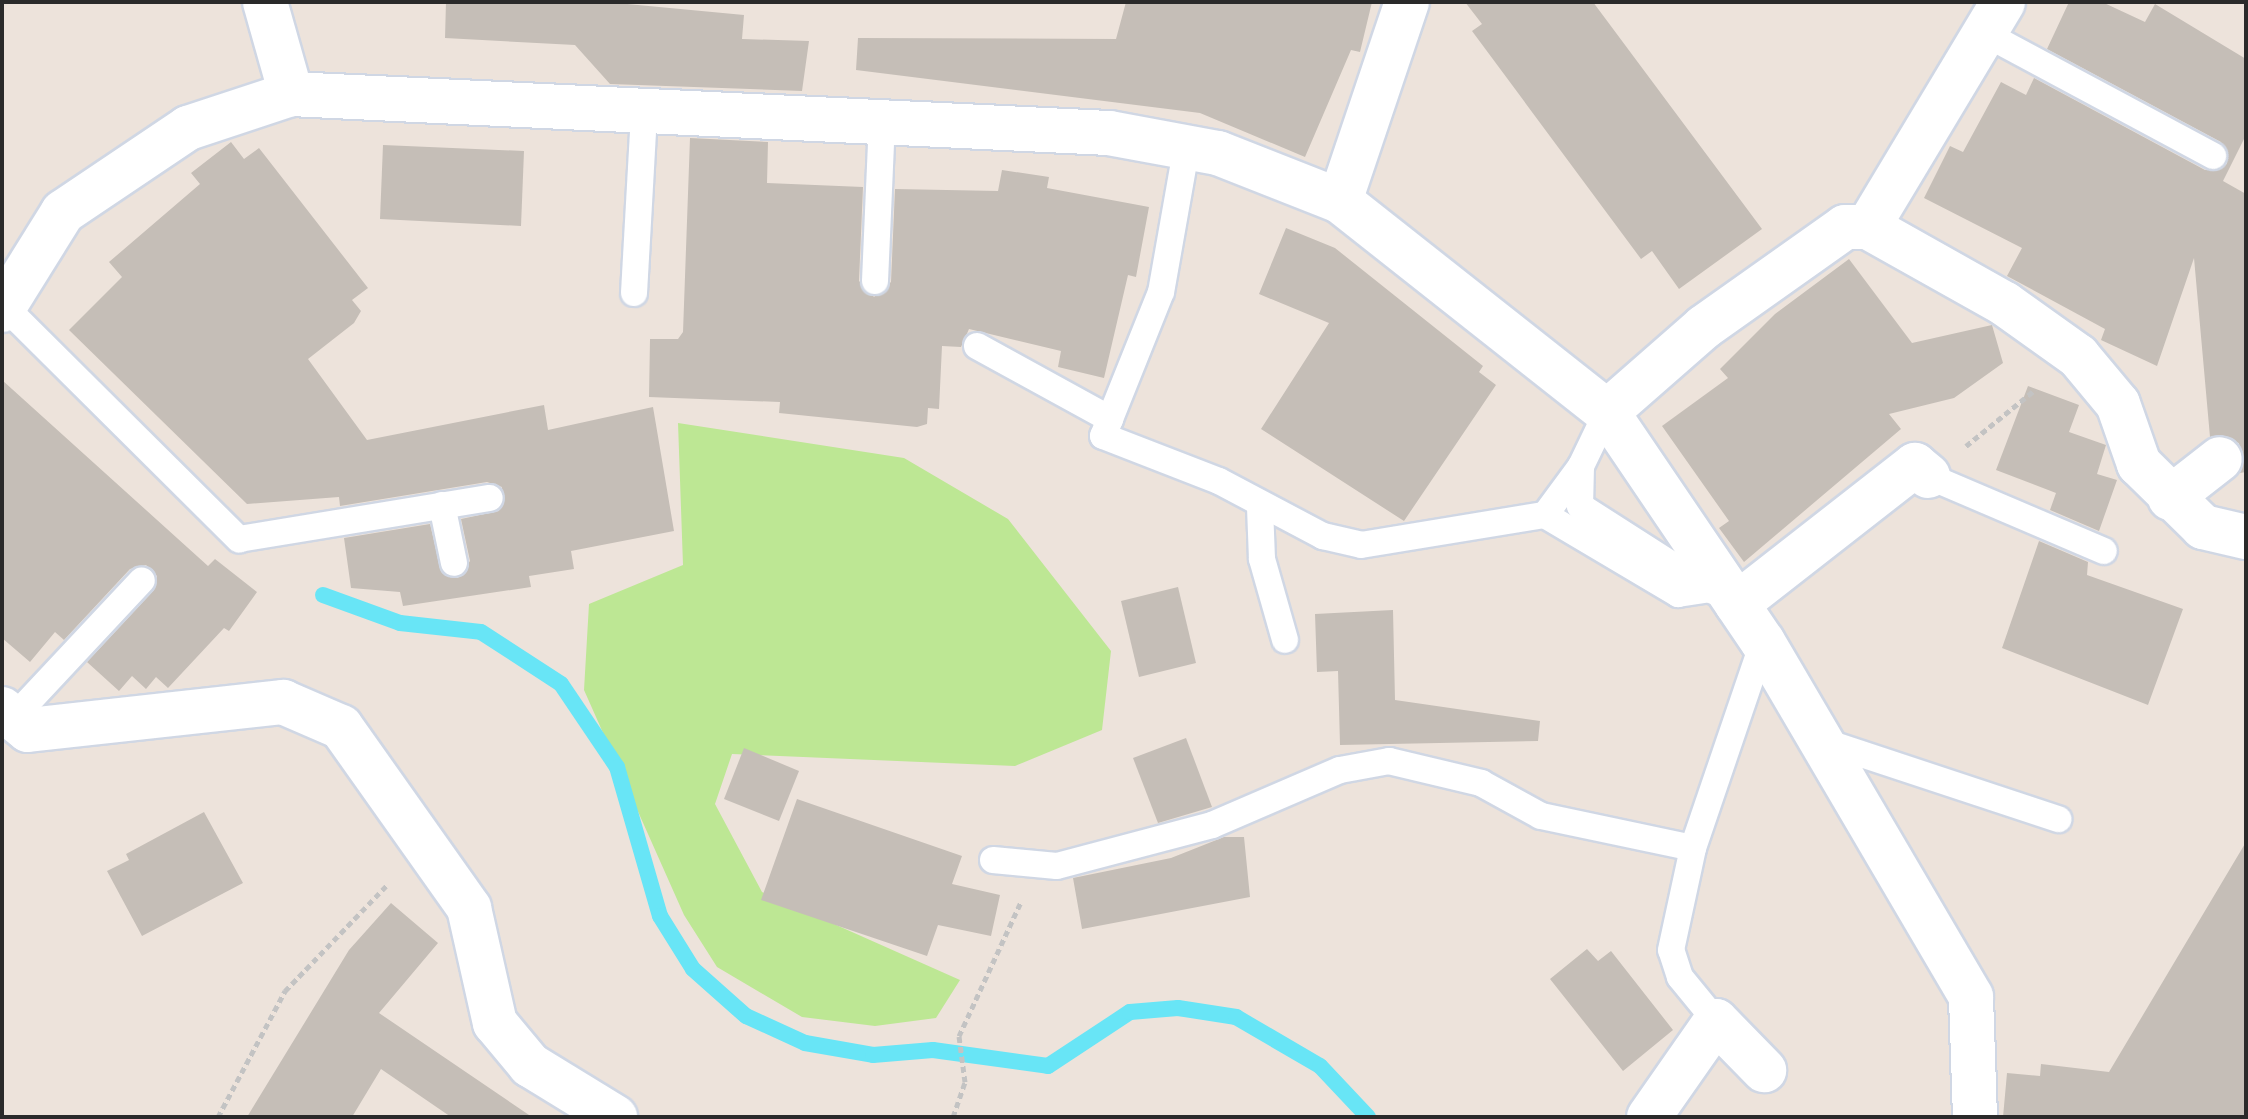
<!DOCTYPE html>
<style>
body{margin:0}
#map{position:relative;width:2248px;height:1119px;overflow:hidden;background:#ede3db;font-family:Barlow,sans-serif}
div>[style]{position:absolute}
[style*='--x']{left:calc(var(--x)*1px);top:calc(var(--y)*1px);width:calc(var(--w)*1px);rotate:calc(var(--a)*1deg)}
.green>*{inset:0;background:#bde794}
.stream>*{height:16px;margin:-8px;padding:0 8px;transform-origin:8px;border-radius:8px;background:#68e5f6}
.building>*{inset:0;background:#c5beb7}
.path>*{height:5px;margin-top:-2.5px;transform-origin:0;background:repeating-linear-gradient(90deg,#c3c3c3 0 6px,transparent 0 10px)}
.roads{filter:drop-shadow(2px 0 #d0d7e4) drop-shadow(-2px 0 #d0d7e4) drop-shadow(0 2px #d0d7e4) drop-shadow(0 -2px #d0d7e4)}
.service>*{height:26px;margin:-13px;padding:0 13px;transform-origin:13px;border-radius:13px;background:#fff}
.minor>*{height:44px;margin:-22px;padding:0 22px;transform-origin:22px;border-radius:22px;background:#fff}
span{translate:-50% -50%;white-space:nowrap;text-align:center;line-height:1.15;-webkit-text-stroke:8px #fff;paint-order:stroke}
.frame{position:absolute;inset:0;border:4px solid #2a2a2a;pointer-events:none}
</style>
<div id="map">
<div class="green">
<i style="clip-path:polygon(678px 423px,904px 458px,1008px 519px,1111px 651px,1102px 730px,1015px 766px,732px 754px,715px 804px,762px 892px,960px 980px,936px 1018px,875px 1026px,802px 1017px,717px 967px,684px 915px,584px 690px,589px 604px,683px 565px)"></i>
</div>
<div class="stream">
<i style="--x:323;--y:595;--w:82;--a:20"></i>
<i style="--x:400;--y:623;--w:81;--a:6.3"></i>
<i style="--x:481;--y:632;--w:95;--a:33"></i>
<i style="--x:561;--y:684;--w:100;--a:56"></i>
<i style="--x:617;--y:767;--w:155;--a:73.9"></i>
<i style="--x:660;--y:916;--w:62;--a:58.1"></i>
<i style="--x:693;--y:969;--w:71;--a:41.6"></i>
<i style="--x:746;--y:1016;--w:65;--a:24.6"></i>
<i style="--x:805;--y:1043;--w:69;--a:10"></i>
<i style="--x:873;--y:1055;--w:60;--a:-4.8"></i>
<i style="--x:933;--y:1050;--w:116;--a:7.9"></i>
<i style="--x:1048;--y:1066;--w:98;--a:-33.4"></i>
<i style="--x:1130;--y:1012;--w:48;--a:-4.8"></i>
<i style="--x:1178;--y:1008;--w:59;--a:8.8"></i>
<i style="--x:1236;--y:1017;--w:97;--a:30.3"></i>
<i style="--x:1320;--y:1066;--w:70;--a:46.7"></i>
</div>
<div class="building">
<i style="clip-path:polygon(446px 2px,606px 2px,744px 15px,742px 39px,809px 41px,802px 91px,610px 84px,575px 45px,445px 38px)"></i>
<i style="clip-path:polygon(1126px 2px,1372px 2px,1360px 52px,1351px 50px,1305px 157px,1200px 113px,856px 70px,858px 38px,1116px 39px)"></i>
<i style="clip-path:polygon(1465px 2px,1593px 2px,1762px 229px,1679px 289px,1652px 251px,1641px 259px,1472px 31px,1482px 24px)"></i>
<i style="clip-path:polygon(2069px 2px,2102px 2px,2145px 22px,2155px 4px,2246px 59px,2246px 135px,2223px 181px,2246px 194px,2246px 472px,2240px 473px,2239px 443px,2210px 437px,2194px 258px,2157px 366px,2101px 340px,2105px 329px,2007px 276px,2022px 248px,1924px 198px,1950px 146px,1963px 152px,2001px 82px,2026px 95px,2034px 78px,2205px 170px,2227px 164px,2221px 142px,2047px 49px)"></i>
<i style="clip-path:polygon(690px 138px,768px 142px,767px 183px,863px 187px,859px 281px,874px 297px,891px 282px,895px 189px,998px 191px,1002px 170px,1049px 177px,1047px 188px,1149px 207px,1136px 277px,1128px 275px,1104px 378px,1058px 367px,1061px 351px,969px 329px,961px 347px,942px 346px,939px 409px,928px 408px,927px 424px,917px 427px,779px 413px,780px 402px,649px 397px,650px 339px,678px 339px,683px 332px)"></i>
<i style="clip-path:polygon(231px 142px,244px 159px,259px 148px,368px 288px,352px 300px,361px 311px,354px 323px,308px 359px,367px 440px,544px 405px,548px 430px,653px 407px,674px 531px,571px 551px,574px 569px,529px 576px,531px 587px,403px 606px,400px 592px,351px 588px,344px 538px,430px 524px,442px 573px,458px 578px,470px 561px,461px 519px,499px 511px,502px 487px,487px 482px,340px 506px,339px 497px,247px 504px,69px 330px,122px 277px,109px 262px,200px 184px,191px 173px)"></i>
<i style="clip-path:polygon(383px 145px,524px 151px,521px 226px,380px 219px)"></i>
<i style="clip-path:polygon(1286px 228px,1335px 248px,1483px 366px,1479px 372px,1496px 385px,1404px 521px,1261px 429px,1329px 323px,1259px 294px)"></i>
<i style="clip-path:polygon(1849px 259px,1912px 343px,1992px 325px,2003px 363px,1954px 398px,1889px 414px,1901px 429px,1744px 562px,1719px 528px,1729px 521px,1662px 426px,1728px 378px,1720px 369px,1775px 314px)"></i>
<i style="clip-path:polygon(2px 380px,208px 566px,215px 559px,257px 592px,229px 631px,224px 628px,168px 688px,156px 677px,146px 689px,132px 676px,119px 691px,87px 662px,154px 590px,157px 576px,146px 565px,130px 569px,64px 640px,55px 632px,30px 662px,2px 638px)"></i>
<i style="clip-path:polygon(2028px 386px,2079px 405px,2069px 432px,2106px 445px,2097px 474px,2117px 480px,2099px 531px,2050px 510px,2056px 493px,1996px 470px)"></i>
<i style="clip-path:polygon(2039px 541px,2088px 562px,2087px 575px,2183px 609px,2148px 705px,2002px 648px)"></i>
<i style="clip-path:polygon(1178px 587px,1196px 663px,1139px 677px,1121px 601px)"></i>
<i style="clip-path:polygon(1393px 610px,1395px 700px,1540px 721px,1538px 741px,1340px 745px,1338px 671px,1317px 672px,1315px 614px)"></i>
<i style="clip-path:polygon(1186px 738px,1212px 807px,1158px 823px,1133px 758px)"></i>
<i style="clip-path:polygon(744px 748px,799px 771px,779px 821px,724px 799px)"></i>
<i style="clip-path:polygon(797px 799px,962px 856px,952px 884px,1000px 895px,991px 936px,938px 925px,927px 956px,761px 900px)"></i>
<i style="clip-path:polygon(204px 812px,243px 883px,142px 936px,107px 871px,129px 860px,126px 854px)"></i>
<i style="clip-path:polygon(1224px 837px,1244px 837px,1250px 897px,1082px 929px,1073px 878px,1171px 858px)"></i>
<i style="clip-path:polygon(2246px 842px,2246px 1117px,2003px 1117px,2007px 1073px,2040px 1076px,2041px 1064px,2109px 1072px)"></i>
<i style="clip-path:polygon(391px 903px,438px 943px,379px 1013px,532px 1117px,451px 1117px,381px 1069px,352px 1117px,247px 1117px,349px 950px)"></i>
<i style="clip-path:polygon(1587px 949px,1598px 961px,1611px 951px,1673px 1030px,1623px 1071px,1550px 979px)"></i>
</div>
<div class="path">
<i style="--x:1966;--y:446;--w:90;--a:-39.2"></i>
<i style="--x:218;--y:1117;--w:143;--a:-62"></i>
<i style="--x:285;--y:991;--w:149;--a:-46.1"></i>
<i style="--x:953;--y:1117;--w:37;--a:-71"></i>
<i style="--x:965;--y:1082;--w:46;--a:-97.4"></i>
<i style="--x:959;--y:1036;--w:148;--a:-65.2"></i>
</div>
<div class="roads">
<div class="service">
<i style="--x:1984;--y:33;--w:260;--a:28.2"></i>
<i style="--x:1187;--y:145;--w:149;--a:100"></i>
<i style="--x:1161;--y:292;--w:155;--a:111.9"></i>
<i style="--x:1103;--y:436;--w:124;--a:21.2"></i>
<i style="--x:1219;--y:481;--w:118;--a:27.9"></i>
<i style="--x:1323;--y:536;--w:39;--a:13"></i>
<i style="--x:1361;--y:545;--w:186;--a:-9.3"></i>
<i style="--x:1545;--y:515;--w:155;--a:30.7"></i>
<i style="--x:1678;--y:594;--w:30;--a:-9"></i>
<i style="--x:875;--y:281;--w:158;--a:-87.5"></i>
<i style="--x:634;--y:293;--w:180;--a:-86.8"></i>
<i style="--x:5;--y:307;--w:330;--a:44.8"></i>
<i style="--x:239;--y:539;--w:254;--a:-9.3"></i>
<i style="--x:977;--y:346;--w:152;--a:28.8"></i>
<i style="--x:1607;--y:412;--w:60;--a:115.7"></i>
<i style="--x:1581;--y:466;--w:40;--a:91.4"></i>
<i style="--x:1580;--y:506;--w:158;--a:32.6"></i>
<i style="--x:1928;--y:476;--w:191;--a:23.1"></i>
<i style="--x:442;--y:505;--w:59;--a:78.3"></i>
<i style="--x:1260;--y:507;--w:52;--a:87.8"></i>
<i style="--x:1262;--y:559;--w:84;--a:74.1"></i>
<i style="--x:1545;--y:515;--w:61;--a:-53.7"></i>
<i style="--x:14;--y:717;--w:187;--a:-46.9"></i>
<i style="--x:1822;--y:741;--w:249;--a:18.3"></i>
<i style="--x:993;--y:860;--w:64;--a:5.4"></i>
<i style="--x:1057;--y:866;--w:160;--a:-14.8"></i>
<i style="--x:1212;--y:825;--w:139;--a:-23.3"></i>
<i style="--x:1340;--y:770;--w:50;--a:-10.4"></i>
<i style="--x:1389;--y:761;--w:95;--a:13.4"></i>
<i style="--x:1481;--y:783;--w:68;--a:28.8"></i>
<i style="--x:1541;--y:816;--w:155;--a:11.9"></i>
<i style="--x:1716;--y:1021;--w:57;--a:-129.3"></i>
<i style="--x:1680;--y:977;--w:28;--a:-108"></i>
<i style="--x:1671;--y:950;--w:104;--a:-77.8"></i>
<i style="--x:1693;--y:848;--w:218;--a:-71.2"></i>
</div>
<div class="minor">
<i style="--x:265;--y:2;--w:96;--a:74.2"></i>
<i style="--x:1340;--y:201;--w:210;--a:-71.4"></i>
<i style="--x:1868;--y:227;--w:157;--a:29.3"></i>
<i style="--x:2005;--y:304;--w:90;--a:35.5"></i>
<i style="--x:2078;--y:356;--w:62;--a:50.2"></i>
<i style="--x:2118;--y:404;--w:64;--a:70.7"></i>
<i style="--x:2139;--y:464;--w:90;--a:44.5"></i>
<i style="--x:2203;--y:527;--w:44;--a:13.1"></i>
<i style="--x:2;--y:310;--w:115;--a:-58.1"></i>
<i style="--x:63;--y:212;--w:151;--a:-33.9"></i>
<i style="--x:188;--y:128;--w:108;--a:-18.3"></i>
<i style="--x:291;--y:94;--w:819;--a:2.73"></i>
<i style="--x:1109;--y:133;--w:111;--a:10.4"></i>
<i style="--x:1218;--y:153;--w:131;--a:21.5"></i>
<i style="--x:1340;--y:201;--w:340;--a:38.3"></i>
<i style="--x:1607;--y:412;--w:278;--a:55.9"></i>
<i style="--x:1763;--y:642;--w:411;--a:59.6"></i>
<i style="--x:1971;--y:997;--w:120;--a:88.1"></i>
<i style="--x:1607;--y:412;--w:129;--a:-41.2"></i>
<i style="--x:1704;--y:327;--w:173;--a:-35.3"></i>
<i style="--x:1845;--y:227;--w:23;--a:0"></i>
<i style="--x:1868;--y:227;--w:262;--a:-59"></i>
<i style="--x:2170;--y:498;--w:63;--a:-38"></i>
<i style="--x:1737;--y:604;--w:226;--a:-38"></i>
<i style="--x:1915;--y:465;--w:17;--a:40"></i>
<i style="--x:2;--y:709;--w:33;--a:39"></i>
<i style="--x:28;--y:730;--w:257;--a:-6.3"></i>
<i style="--x:283;--y:702;--w:63;--a:23.3"></i>
<i style="--x:341;--y:727;--w:222;--a:54.7"></i>
<i style="--x:469;--y:908;--w:118;--a:77.3"></i>
<i style="--x:495;--y:1023;--w:55;--a:50.2"></i>
<i style="--x:530;--y:1065;--w:100;--a:31.5"></i>
<i style="--x:1649;--y:1117;--w:117;--a:-55.1"></i>
<i style="--x:1716;--y:1021;--w:69;--a:45.6"></i>
</div>
</div>
<div class="frame"></div>
</div>
